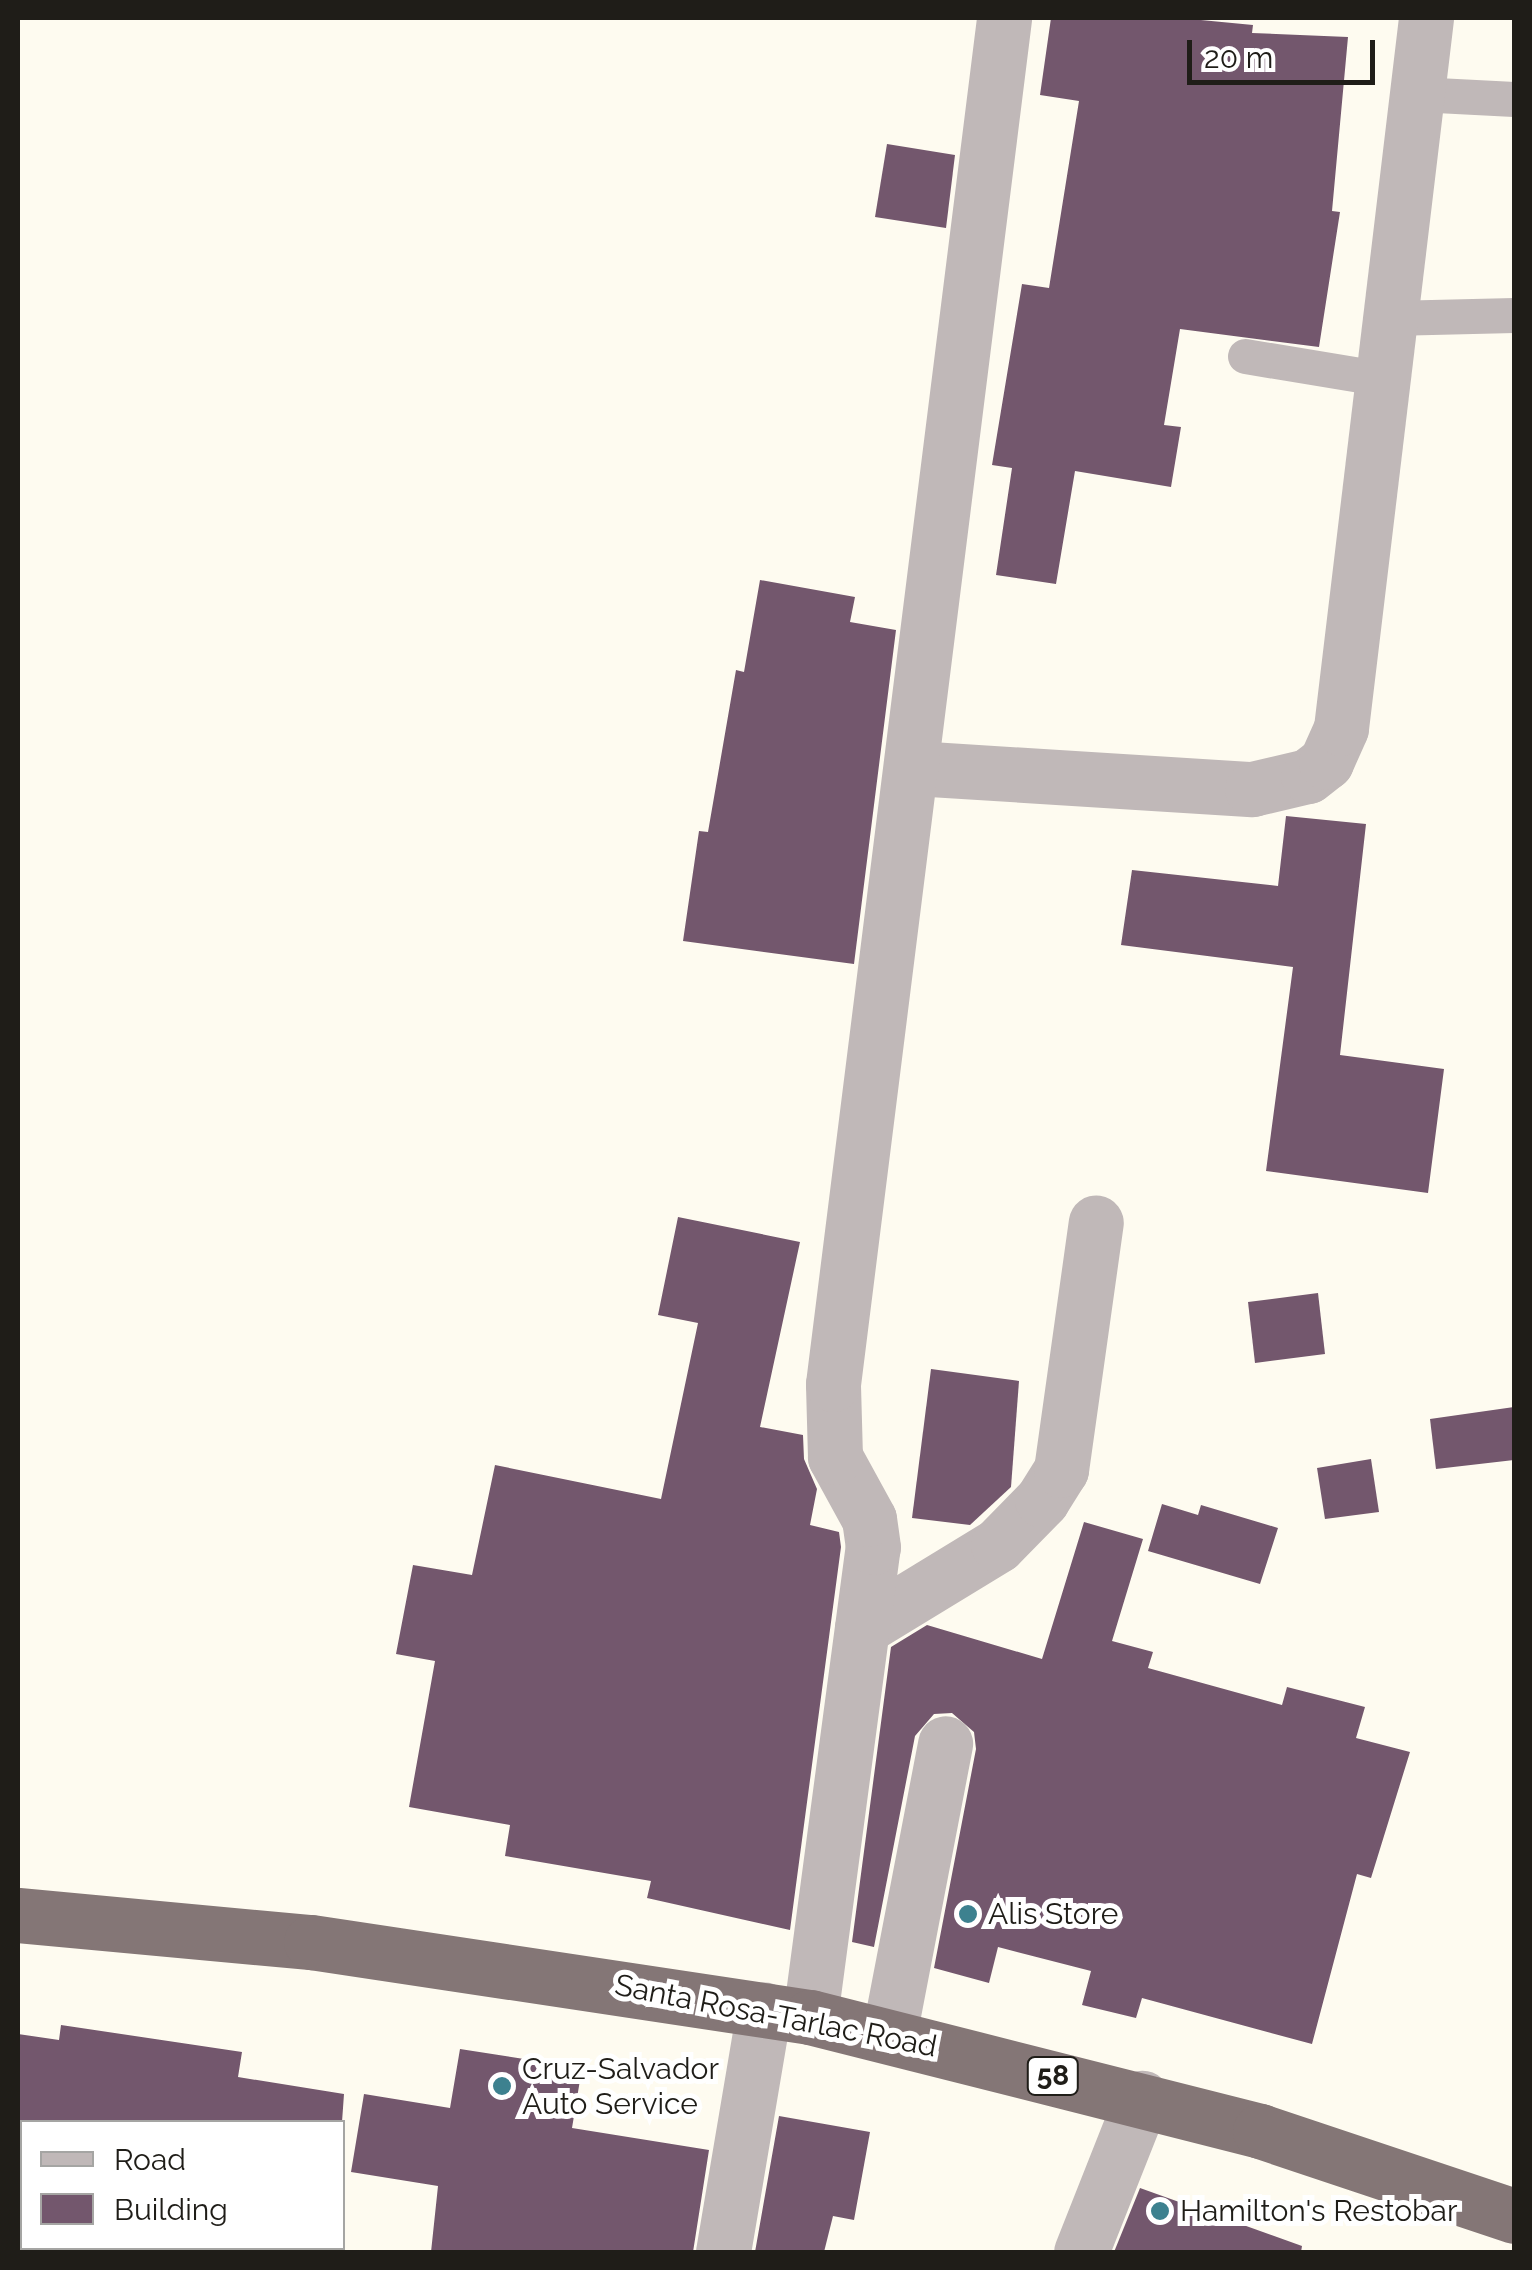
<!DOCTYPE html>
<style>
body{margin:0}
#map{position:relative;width:1532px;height:2270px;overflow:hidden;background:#fefbf0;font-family:Raleway,sans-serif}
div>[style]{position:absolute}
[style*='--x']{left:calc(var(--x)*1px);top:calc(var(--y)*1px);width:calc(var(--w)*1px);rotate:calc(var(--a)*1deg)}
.building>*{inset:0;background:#73576d}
.service>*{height:35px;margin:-17.5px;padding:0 17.5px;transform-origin:17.5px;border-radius:17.5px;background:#c0b8b8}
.minor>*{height:55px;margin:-27.5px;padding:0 27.5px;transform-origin:27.5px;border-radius:27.5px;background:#c0b8b8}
.trunk>*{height:55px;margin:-27.5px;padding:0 27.5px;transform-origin:27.5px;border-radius:27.5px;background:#847676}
.dots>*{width:28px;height:28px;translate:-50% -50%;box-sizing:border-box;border:5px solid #fff;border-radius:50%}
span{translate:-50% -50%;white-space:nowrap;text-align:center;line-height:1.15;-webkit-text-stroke:10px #fff;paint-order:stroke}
.shield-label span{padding:2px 8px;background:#fff;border:2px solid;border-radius:8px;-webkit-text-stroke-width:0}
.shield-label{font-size:28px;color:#1f1d18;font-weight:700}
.poi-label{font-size:30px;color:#1f1d18}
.left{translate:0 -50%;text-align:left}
.street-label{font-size:30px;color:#1f1d18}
.frame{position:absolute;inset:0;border:20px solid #1f1d18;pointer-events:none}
.legend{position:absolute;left:20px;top:2120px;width:325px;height:130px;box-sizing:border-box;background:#fff;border:2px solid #a5a5a3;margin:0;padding:12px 18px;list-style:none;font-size:30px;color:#1f1d18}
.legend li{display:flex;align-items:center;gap:20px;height:50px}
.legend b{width:50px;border:2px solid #a5a5a3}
.scale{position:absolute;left:1187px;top:40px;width:188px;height:45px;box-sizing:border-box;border:5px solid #1f1d18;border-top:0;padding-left:12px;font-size:30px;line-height:35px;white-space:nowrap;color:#1f1d18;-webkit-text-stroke:8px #fff;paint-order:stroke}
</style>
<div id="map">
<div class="building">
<i style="clip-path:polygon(1051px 18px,1180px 18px,1253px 25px,1252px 33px,1348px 37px,1332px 211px,1340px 212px,1319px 347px,1180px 329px,1164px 425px,1181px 427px,1171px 487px,1075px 471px,1056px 584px,996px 575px,1012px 468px,992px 465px,1022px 284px,1049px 288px,1079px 101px,1040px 95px)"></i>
<i style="clip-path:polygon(887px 144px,955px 155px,946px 228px,875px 217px)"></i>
<i style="clip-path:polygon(760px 580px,855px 597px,850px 622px,896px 630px,854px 964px,683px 941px,699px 831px,708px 832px,736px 670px,744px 672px)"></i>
<i style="clip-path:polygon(1286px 816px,1366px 824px,1340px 1055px,1444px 1069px,1428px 1193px,1266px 1171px,1293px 967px,1121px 945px,1132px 870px,1278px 886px)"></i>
<i style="clip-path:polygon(678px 1217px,800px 1242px,760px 1427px,803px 1435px,804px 1459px,817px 1489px,810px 1525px,839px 1532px,841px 1547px,790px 1930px,647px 1898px,651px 1881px,505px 1856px,510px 1825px,409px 1807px,435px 1661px,396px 1654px,413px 1565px,472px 1575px,495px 1465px,661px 1499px,698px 1323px,658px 1315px)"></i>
<i style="clip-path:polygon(1318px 1293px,1325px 1354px,1255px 1363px,1248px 1302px)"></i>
<i style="clip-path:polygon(931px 1369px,1019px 1381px,1011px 1487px,970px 1525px,912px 1518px)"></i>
<i style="clip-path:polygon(1514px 1407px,1514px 1460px,1436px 1469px,1430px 1419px)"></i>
<i style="clip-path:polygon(1371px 1459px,1379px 1512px,1325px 1519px,1317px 1468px)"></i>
<i style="clip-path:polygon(1162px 1504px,1198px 1515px,1201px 1505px,1278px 1528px,1260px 1584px,1148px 1551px)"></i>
<i style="clip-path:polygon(1084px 1522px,1143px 1539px,1112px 1641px,1153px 1652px,1148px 1668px,1282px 1705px,1287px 1687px,1365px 1707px,1356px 1738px,1410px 1752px,1371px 1878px,1357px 1874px,1312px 2044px,1142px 1998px,1136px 2018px,1082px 2005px,1091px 1971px,998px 1947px,989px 1983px,934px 1968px,976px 1749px,974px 1732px,952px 1713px,934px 1714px,915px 1736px,874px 1947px,852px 1942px,891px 1647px,927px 1625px,1042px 1659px)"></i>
<i style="clip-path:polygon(61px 2025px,242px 2052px,238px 2077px,344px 2094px,342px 2122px,18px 2122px,18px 2034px,59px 2040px)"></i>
<i style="clip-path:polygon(460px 2049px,582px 2068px,572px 2128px,709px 2150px,693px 2252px,431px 2252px,438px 2186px,351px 2172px,364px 2094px,450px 2108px)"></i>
<i style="clip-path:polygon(779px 2116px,870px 2132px,854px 2220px,833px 2216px,824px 2252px,755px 2252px)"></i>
<i style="clip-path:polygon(1140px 2188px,1302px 2246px,1301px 2252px,1114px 2252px)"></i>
</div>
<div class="service">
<i style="--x:1417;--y:94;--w:97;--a:3"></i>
<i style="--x:1390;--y:318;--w:124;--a:-1.4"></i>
<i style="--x:1245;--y:356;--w:141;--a:9.4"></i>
</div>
<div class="minor">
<i style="--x:914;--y:768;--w:339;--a:3.6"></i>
<i style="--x:1252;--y:789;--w:57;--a:-13.1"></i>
<i style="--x:1308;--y:776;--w:23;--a:-38"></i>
<i style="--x:1326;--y:762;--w:37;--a:-66"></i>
<i style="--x:1341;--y:728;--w:715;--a:-83.17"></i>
<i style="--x:862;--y:1628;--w:159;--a:-31.4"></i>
<i style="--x:998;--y:1545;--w:63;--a:-45.6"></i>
<i style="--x:1042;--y:1500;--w:36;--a:-58"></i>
<i style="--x:1061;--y:1470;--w:250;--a:-82"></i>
<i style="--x:810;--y:2017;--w:474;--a:-82.4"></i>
<i style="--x:873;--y:1547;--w:28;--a:-98"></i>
<i style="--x:869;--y:1519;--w:71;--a:-118.7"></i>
<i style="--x:835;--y:1457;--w:73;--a:-91.6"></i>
<i style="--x:833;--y:1384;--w:1377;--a:-82.86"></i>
<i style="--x:889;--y:2035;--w:297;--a:-79.1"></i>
<i style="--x:723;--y:2252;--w:246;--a:-80.4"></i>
<i style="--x:1081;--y:2252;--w:166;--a:-68.4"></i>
</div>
<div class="trunk">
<i style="--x:18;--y:1915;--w:294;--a:5.3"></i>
<i style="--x:311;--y:1942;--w:505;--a:8.55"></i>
<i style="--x:810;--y:2017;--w:464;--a:14.2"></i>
<i style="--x:1260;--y:2131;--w:268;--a:18.5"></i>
</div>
<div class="dots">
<i style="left:968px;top:1914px;background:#3d818f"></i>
<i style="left:502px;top:2086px;background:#3d818f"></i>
<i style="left:1160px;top:2211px;background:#3d818f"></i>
</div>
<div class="shield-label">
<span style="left:1053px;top:2076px">58</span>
</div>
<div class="poi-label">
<span class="left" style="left:988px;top:1914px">Alis Store</span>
<span class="left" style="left:522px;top:2086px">Cruz-Salvador<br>Auto Service</span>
<span class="left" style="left:1180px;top:2211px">Hamilton's Restobar</span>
</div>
<div class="street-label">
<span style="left:776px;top:2016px;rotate:11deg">Santa Rosa-Tarlac Road</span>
</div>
<div class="frame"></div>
<ul class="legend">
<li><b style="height:12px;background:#c0b8b8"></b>Road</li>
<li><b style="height:28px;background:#73576d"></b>Building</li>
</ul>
<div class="scale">20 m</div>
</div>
